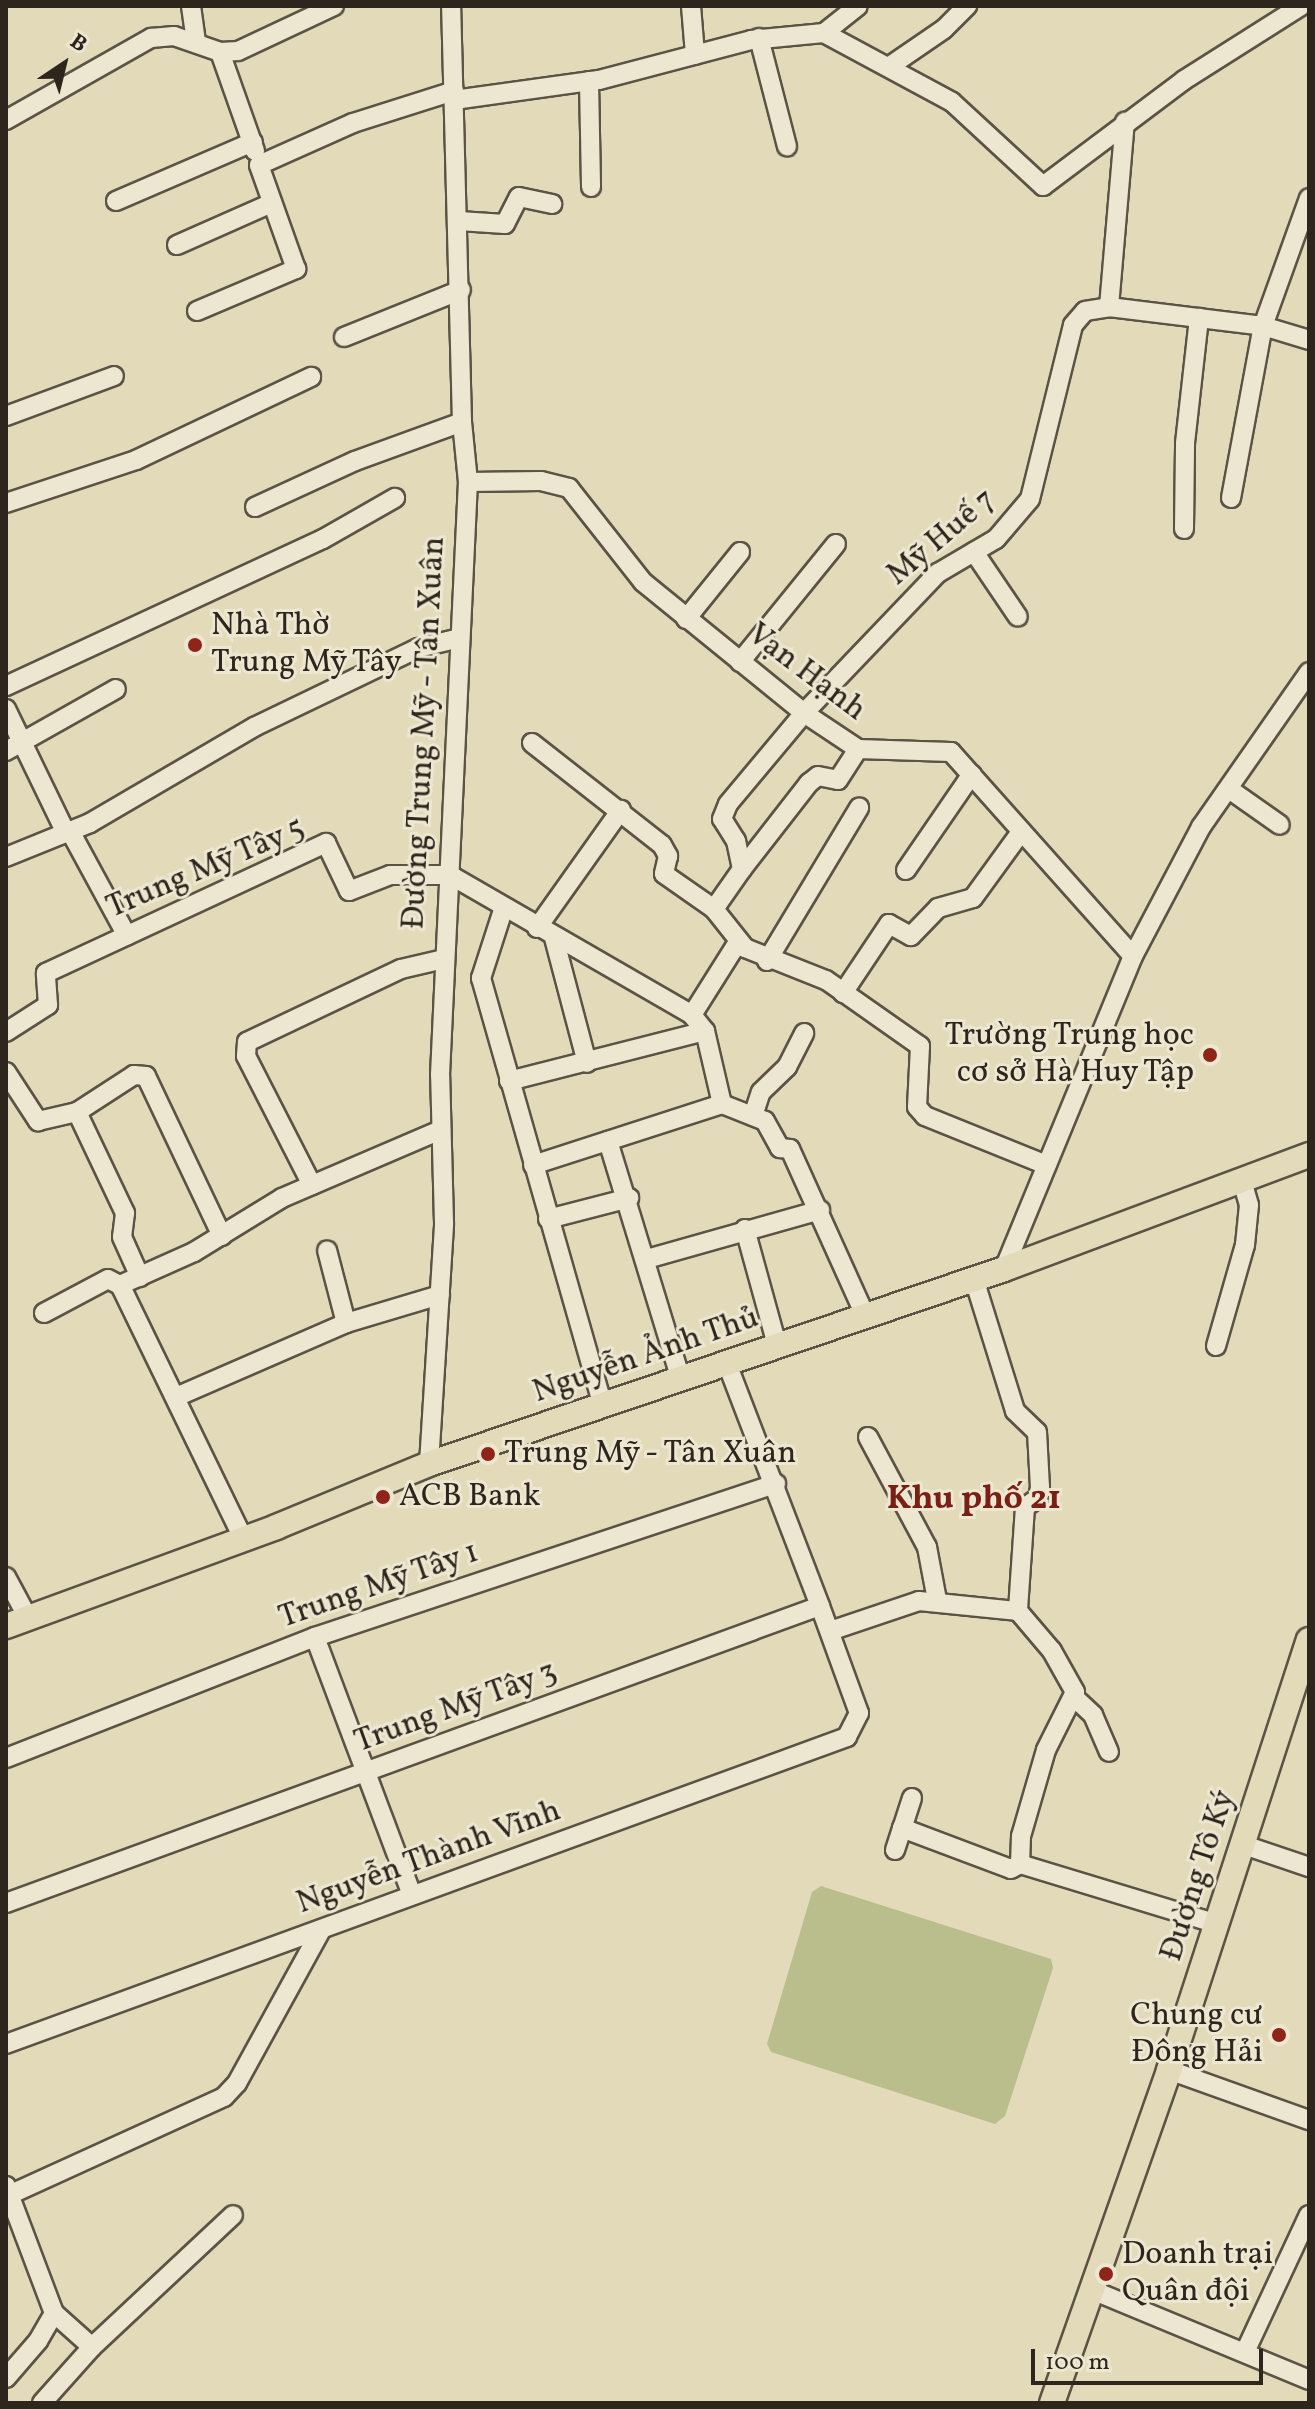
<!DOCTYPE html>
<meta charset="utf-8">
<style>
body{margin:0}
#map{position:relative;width:1315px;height:2409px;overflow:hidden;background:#e3daba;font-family:Vollkorn,serif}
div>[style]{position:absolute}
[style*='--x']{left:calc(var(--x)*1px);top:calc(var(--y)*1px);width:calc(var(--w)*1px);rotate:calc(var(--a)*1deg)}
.green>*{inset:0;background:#b9be8c}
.roads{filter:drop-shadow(2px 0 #5b5344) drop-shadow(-2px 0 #5b5344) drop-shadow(0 2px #5b5344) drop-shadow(0 -2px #5b5344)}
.minor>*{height:18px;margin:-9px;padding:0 9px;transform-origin:9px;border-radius:9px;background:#ede7d2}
.major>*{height:24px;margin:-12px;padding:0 12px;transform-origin:12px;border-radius:12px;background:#e3daba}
.dots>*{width:22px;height:22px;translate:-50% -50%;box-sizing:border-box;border:4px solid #ede7d2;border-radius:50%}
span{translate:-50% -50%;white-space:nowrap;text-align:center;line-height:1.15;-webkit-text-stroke:6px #ede7d2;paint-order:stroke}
.street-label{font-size:32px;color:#2e261c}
.poi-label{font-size:32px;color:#2e261c}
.left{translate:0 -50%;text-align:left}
.right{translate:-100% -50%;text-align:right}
.neighbourhood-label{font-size:34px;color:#7a1f14;font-weight:700}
.frame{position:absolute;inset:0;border:8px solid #2e261c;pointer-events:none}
.north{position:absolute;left:24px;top:24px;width:80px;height:80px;-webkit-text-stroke:6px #ede7d2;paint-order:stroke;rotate:35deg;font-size:22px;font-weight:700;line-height:32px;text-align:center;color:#2e261c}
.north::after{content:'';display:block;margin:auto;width:28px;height:36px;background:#2e261c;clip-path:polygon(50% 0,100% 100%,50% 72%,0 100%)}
.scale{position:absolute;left:1031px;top:2349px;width:232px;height:36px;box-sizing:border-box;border:4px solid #2e261c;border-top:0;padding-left:10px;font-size:24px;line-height:28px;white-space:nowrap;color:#2e261c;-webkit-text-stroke:6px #ede7d2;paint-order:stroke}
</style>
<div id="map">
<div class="green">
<i style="clip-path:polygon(821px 1886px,1051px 1959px,1053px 1968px,1005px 2116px,995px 2124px,771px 2052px,767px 2044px,812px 1892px)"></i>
</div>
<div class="roads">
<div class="minor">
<i style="--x:191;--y:6;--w:37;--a:82"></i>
<i style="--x:691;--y:6;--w:49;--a:85.3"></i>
<i style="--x:824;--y:33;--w:43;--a:-38.5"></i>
<i style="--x:759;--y:38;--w:112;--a:75.5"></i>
<i style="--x:220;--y:52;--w:105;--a:70.5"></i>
<i style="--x:890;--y:66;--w:65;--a:-34.4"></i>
<i style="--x:944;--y:29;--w:33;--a:-45"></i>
<i style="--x:589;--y:81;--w:106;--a:88.9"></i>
<i style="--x:454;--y:100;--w:146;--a:-7.9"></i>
<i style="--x:599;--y:80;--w:157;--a:-14.7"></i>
<i style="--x:751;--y:40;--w:73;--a:-5.5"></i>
<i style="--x:824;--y:33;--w:145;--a:28.3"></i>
<i style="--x:952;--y:102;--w:124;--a:42.7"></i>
<i style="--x:1043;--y:186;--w:176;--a:-36.9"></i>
<i style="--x:1184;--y:80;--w:138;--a:-32.3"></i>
<i style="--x:6;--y:120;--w:167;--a:-29.5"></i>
<i style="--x:151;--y:38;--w:23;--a:-5"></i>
<i style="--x:174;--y:36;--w:49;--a:19.2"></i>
<i style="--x:220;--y:52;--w:18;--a:-3"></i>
<i style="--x:238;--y:51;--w:106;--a:-25.1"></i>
<i style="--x:116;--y:201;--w:149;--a:-23.3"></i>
<i style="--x:459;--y:221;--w:46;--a:3.7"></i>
<i style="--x:505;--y:224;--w:30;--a:-63"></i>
<i style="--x:519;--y:197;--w:34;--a:12"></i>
<i style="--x:177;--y:245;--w:104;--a:-23.9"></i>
<i style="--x:1109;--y:307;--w:186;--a:-85.1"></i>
<i style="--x:197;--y:311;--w:108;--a:-23"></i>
<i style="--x:296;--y:269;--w:110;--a:-109.6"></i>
<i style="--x:259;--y:165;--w:103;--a:-24.1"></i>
<i style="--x:353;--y:123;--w:106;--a:-17.6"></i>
<i style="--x:344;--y:337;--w:126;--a:-21.9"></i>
<i style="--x:6;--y:416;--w:115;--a:-20.3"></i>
<i style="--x:468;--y:482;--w:73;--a:-0.8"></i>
<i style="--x:541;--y:481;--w:29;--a:14"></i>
<i style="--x:569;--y:488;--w:120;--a:51.8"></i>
<i style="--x:643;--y:582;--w:208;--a:39.1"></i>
<i style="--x:804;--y:713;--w:65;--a:33.7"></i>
<i style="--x:858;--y:749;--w:93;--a:1.8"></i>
<i style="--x:951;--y:752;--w:273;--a:48.3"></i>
<i style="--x:1231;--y:498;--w:175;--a:-79.5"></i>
<i style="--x:1263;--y:326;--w:136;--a:-70.2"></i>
<i style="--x:6;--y:503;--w:137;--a:-18.3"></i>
<i style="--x:136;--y:460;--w:194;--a:-25.4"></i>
<i style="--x:255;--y:507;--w:110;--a:-24.7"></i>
<i style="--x:355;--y:461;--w:114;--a:-20"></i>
<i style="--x:1184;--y:529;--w:86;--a:-89.3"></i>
<i style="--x:1185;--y:443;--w:126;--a:-83.6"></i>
<i style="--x:974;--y:552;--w:78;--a:55.9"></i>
<i style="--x:686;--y:619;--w:86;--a:-51.1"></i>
<i style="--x:740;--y:662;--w:152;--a:-50.9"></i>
<i style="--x:6;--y:686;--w:349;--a:-24.9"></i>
<i style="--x:323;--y:539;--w:83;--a:-29.7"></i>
<i style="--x:6;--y:709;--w:138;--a:64.2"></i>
<i style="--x:532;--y:743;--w:165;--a:38.1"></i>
<i style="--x:662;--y:845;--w:13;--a:61"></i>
<i style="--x:668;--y:856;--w:18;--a:103"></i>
<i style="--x:664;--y:874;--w:61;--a:35"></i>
<i style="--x:714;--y:909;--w:50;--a:51.5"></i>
<i style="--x:745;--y:948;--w:87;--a:21.6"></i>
<i style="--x:826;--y:980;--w:115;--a:35.1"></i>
<i style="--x:920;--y:1046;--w:61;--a:92.8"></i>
<i style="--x:917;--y:1107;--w:12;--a:48"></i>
<i style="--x:925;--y:1116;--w:131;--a:22"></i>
<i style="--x:6;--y:751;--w:126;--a:-29.4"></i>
<i style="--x:1229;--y:789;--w:62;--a:35.2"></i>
<i style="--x:70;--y:831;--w:119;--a:61.5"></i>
<i style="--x:6;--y:857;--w:91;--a:-22"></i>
<i style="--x:90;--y:823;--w:190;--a:-30.3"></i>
<i style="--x:254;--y:727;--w:182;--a:-25.7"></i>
<i style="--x:418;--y:648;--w:43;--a:-13.4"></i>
<i style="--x:742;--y:869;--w:109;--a:-52.1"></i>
<i style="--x:809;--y:783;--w:11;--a:-38"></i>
<i style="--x:818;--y:776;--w:20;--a:11"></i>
<i style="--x:838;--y:780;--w:37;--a:-57"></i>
<i style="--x:906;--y:870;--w:116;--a:-55.5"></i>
<i style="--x:504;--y:907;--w:75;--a:107.9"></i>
<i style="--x:481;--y:978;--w:442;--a:74.1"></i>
<i style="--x:714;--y:909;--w:49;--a:-55"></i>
<i style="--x:742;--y:869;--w:29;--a:-102"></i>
<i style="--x:736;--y:841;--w:26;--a:-122"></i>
<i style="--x:722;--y:819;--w:16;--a:-68"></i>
<i style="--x:728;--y:804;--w:119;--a:-50.1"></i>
<i style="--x:804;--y:713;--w:194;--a:-46.3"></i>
<i style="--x:938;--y:573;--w:67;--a:-30.4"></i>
<i style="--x:996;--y:539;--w:52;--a:-49.6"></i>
<i style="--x:1030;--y:499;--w:179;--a:-76.1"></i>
<i style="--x:1073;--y:325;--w:18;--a:-49"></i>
<i style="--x:1085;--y:311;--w:24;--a:-9"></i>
<i style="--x:1109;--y:307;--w:155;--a:7"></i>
<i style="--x:1263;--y:326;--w:48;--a:16.9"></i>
<i style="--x:537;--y:928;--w:145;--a:-54.6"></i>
<i style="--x:554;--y:938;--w:129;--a:75.2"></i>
<i style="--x:767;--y:961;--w:179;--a:-59"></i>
<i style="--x:843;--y:993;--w:83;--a:-56.3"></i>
<i style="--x:889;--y:924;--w:25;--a:29"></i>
<i style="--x:911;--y:936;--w:39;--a:-46"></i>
<i style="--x:938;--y:908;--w:36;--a:-16"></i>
<i style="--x:973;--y:898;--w:82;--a:-54"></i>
<i style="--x:692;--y:1015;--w:86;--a:-57.8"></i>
<i style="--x:6;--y:1032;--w:50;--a:-32.7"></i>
<i style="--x:48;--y:1005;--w:32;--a:-94"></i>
<i style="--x:46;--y:973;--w:309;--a:-24.9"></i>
<i style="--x:326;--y:843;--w:53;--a:64.4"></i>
<i style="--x:349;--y:891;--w:44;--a:-21.3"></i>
<i style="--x:390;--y:875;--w:60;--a:0"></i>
<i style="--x:450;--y:875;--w:280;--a:30"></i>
<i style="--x:692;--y:1015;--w:21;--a:51"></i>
<i style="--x:705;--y:1031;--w:75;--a:76.9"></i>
<i style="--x:6;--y:1072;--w:59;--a:56.9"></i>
<i style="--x:38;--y:1121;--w:40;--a:-13"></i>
<i style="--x:77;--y:1112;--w:68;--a:-33"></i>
<i style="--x:134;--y:1075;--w:12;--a:5"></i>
<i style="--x:146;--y:1076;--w:177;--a:64.6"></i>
<i style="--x:509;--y:1081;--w:202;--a:-14.3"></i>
<i style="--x:722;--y:1104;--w:46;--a:21.6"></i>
<i style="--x:765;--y:1121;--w:31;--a:61"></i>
<i style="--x:780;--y:1148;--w:10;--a:6"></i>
<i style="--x:790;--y:1149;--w:184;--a:65.7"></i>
<i style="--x:77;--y:1112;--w:112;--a:64.6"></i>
<i style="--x:125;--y:1213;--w:24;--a:97"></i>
<i style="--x:122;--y:1237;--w:44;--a:65.8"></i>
<i style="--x:753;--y:1116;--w:25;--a:-72"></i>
<i style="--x:761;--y:1092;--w:36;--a:-44"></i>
<i style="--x:787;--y:1067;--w:38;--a:-63"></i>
<i style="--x:608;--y:1141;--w:246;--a:73"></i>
<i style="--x:533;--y:1165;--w:199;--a:-17.9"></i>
<i style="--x:312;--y:1185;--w:145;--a:-117.1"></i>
<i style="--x:246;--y:1056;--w:14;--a:-86"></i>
<i style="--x:247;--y:1042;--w:170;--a:-25.4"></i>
<i style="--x:401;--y:969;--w:44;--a:-13.1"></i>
<i style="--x:548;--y:1219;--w:84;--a:-14.5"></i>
<i style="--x:745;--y:1229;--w:120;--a:74.6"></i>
<i style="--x:647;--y:1259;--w:180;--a:-15.8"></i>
<i style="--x:1004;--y:1269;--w:339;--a:-67.6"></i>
<i style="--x:1133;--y:956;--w:146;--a:-62.2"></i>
<i style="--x:1201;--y:827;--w:189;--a:-55.1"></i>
<i style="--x:974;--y:1279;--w:138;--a:72.7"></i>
<i style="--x:1015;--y:1411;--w:30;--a:44"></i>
<i style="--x:1037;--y:1432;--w:55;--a:86.9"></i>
<i style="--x:1040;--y:1487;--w:11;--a:100"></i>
<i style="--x:1038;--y:1498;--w:16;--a:145"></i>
<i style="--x:1025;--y:1507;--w:104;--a:93.9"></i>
<i style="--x:44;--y:1313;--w:72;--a:-28"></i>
<i style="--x:108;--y:1279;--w:13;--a:27"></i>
<i style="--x:346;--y:1323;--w:98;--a:-16.6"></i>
<i style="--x:1216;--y:1346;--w:105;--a:-74"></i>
<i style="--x:1245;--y:1245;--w:40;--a:-84.3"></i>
<i style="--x:1249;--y:1205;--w:26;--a:-106"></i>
<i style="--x:726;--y:1361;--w:262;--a:69"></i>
<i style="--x:176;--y:1397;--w:185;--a:-23.5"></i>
<i style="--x:346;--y:1323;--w:75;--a:-104.6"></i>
<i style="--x:868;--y:1437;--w:125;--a:61.8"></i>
<i style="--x:927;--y:1547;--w:54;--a:79.3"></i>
<i style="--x:429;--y:1464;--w:241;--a:-86.4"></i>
<i style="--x:444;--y:1223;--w:148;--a:-91.5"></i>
<i style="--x:440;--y:1075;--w:594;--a:-87.3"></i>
<i style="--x:468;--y:482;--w:60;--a:-95.7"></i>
<i style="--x:462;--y:422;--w:416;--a:-91.5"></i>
<i style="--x:243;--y:1538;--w:281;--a:-115.9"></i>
<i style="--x:120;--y:1285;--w:81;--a:-24"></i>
<i style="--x:194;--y:1252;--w:103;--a:-31.5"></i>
<i style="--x:282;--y:1198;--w:173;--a:-23.2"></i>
<i style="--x:6;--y:1577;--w:47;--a:61.8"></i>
<i style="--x:830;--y:1631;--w:94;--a:-18.6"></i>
<i style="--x:919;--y:1601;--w:100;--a:5.8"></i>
<i style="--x:1018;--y:1611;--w:52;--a:49.6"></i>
<i style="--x:1052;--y:1651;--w:47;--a:60.7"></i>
<i style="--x:1075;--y:1692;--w:65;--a:116.6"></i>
<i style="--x:1046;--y:1750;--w:90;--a:106.2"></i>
<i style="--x:1021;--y:1836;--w:28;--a:92"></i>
<i style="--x:1020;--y:1864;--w:206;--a:16.9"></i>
<i style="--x:315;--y:1637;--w:276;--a:69.4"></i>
<i style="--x:1075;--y:1698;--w:25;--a:43"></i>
<i style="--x:1093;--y:1715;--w:40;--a:66.6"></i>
<i style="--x:6;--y:1758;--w:332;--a:-21.4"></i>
<i style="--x:315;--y:1637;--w:486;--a:-18.4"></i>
<i style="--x:912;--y:1798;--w:32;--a:108"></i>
<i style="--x:902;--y:1828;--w:116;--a:20.6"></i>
<i style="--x:1011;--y:1869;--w:10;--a:-29"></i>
<i style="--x:1244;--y:1845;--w:69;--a:18.7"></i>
<i style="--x:895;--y:1850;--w:23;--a:-72"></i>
<i style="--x:6;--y:1903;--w:866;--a:-20.05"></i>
<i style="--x:820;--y:1606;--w:114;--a:70"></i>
<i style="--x:859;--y:1713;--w:27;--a:117"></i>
<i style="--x:847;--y:1737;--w:895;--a:159.95"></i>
<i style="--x:1169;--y:2070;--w:149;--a:19.7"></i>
<i style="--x:6;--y:2186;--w:136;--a:69.3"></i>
<i style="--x:54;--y:2313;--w:51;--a:41.8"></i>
<i style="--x:9;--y:2195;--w:236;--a:-24.5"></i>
<i style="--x:224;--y:2097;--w:19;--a:-47"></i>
<i style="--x:237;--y:2083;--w:172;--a:-61.2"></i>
<i style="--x:1092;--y:2290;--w:235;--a:22.5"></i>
<i style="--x:1245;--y:2352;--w:151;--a:-65"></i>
<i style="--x:6;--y:2378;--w:49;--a:-49.1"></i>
<i style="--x:38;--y:2341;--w:32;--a:-60"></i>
<i style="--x:42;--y:2403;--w:75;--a:-48.2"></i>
<i style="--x:92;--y:2347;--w:193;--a:-43.1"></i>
</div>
<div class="major">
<i style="--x:6;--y:1626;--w:288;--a:-20.1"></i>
<i style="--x:276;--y:1527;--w:165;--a:-22.4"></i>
<i style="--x:429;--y:1464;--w:607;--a:-18.73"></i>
<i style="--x:1004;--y:1269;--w:326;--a:-20.5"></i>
<i style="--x:1052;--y:2403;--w:353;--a:-70.6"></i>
<i style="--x:1169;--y:2070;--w:452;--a:-72"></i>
</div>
</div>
<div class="dots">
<i style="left:195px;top:645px;background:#8f2418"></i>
<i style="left:1210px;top:1055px;background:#8f2418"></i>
<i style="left:488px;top:1454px;background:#8f2418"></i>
<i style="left:383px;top:1497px;background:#8f2418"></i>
<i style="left:1279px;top:2035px;background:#8f2418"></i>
<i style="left:1106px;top:2274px;background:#8f2418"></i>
</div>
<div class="street-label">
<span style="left:942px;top:538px;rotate:-40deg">Mỹ Huế 7</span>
<span style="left:806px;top:673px;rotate:37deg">Vạn Hạnh</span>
<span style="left:425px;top:733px;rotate:-87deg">Đường Trung Mỹ - Tân Xuân</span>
<span style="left:206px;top:869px;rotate:-23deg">Trung Mỹ Tây 5</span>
<span style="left:646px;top:1356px;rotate:-19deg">Nguyễn Ảnh Thủ</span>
<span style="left:379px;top:1586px;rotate:-19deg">Trung Mỹ Tây 1</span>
<span style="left:456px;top:1708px;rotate:-20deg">Trung Mỹ Tây 3</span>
<span style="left:429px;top:1858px;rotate:-20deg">Nguyễn Thành Vĩnh</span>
<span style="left:1199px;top:1876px;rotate:-72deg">Đường Tô Ký</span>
</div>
<div class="poi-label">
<span class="left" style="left:211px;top:645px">Nhà Thờ<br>Trung Mỹ Tây</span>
<span class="right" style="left:1194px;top:1055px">Trường Trung học<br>cơ sở Hà Huy Tập</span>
<span class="left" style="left:504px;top:1454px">Trung Mỹ - Tân Xuân</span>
<span class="left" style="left:399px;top:1497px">ACB Bank</span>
<span class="right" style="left:1263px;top:2035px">Chung cư<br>Đông Hải</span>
<span class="left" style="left:1122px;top:2274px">Doanh trại<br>Quân đội</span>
</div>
<div class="neighbourhood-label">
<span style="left:974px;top:1500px">Khu phố 21</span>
</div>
<div class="frame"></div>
<div class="north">B</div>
<div class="scale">100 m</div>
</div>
